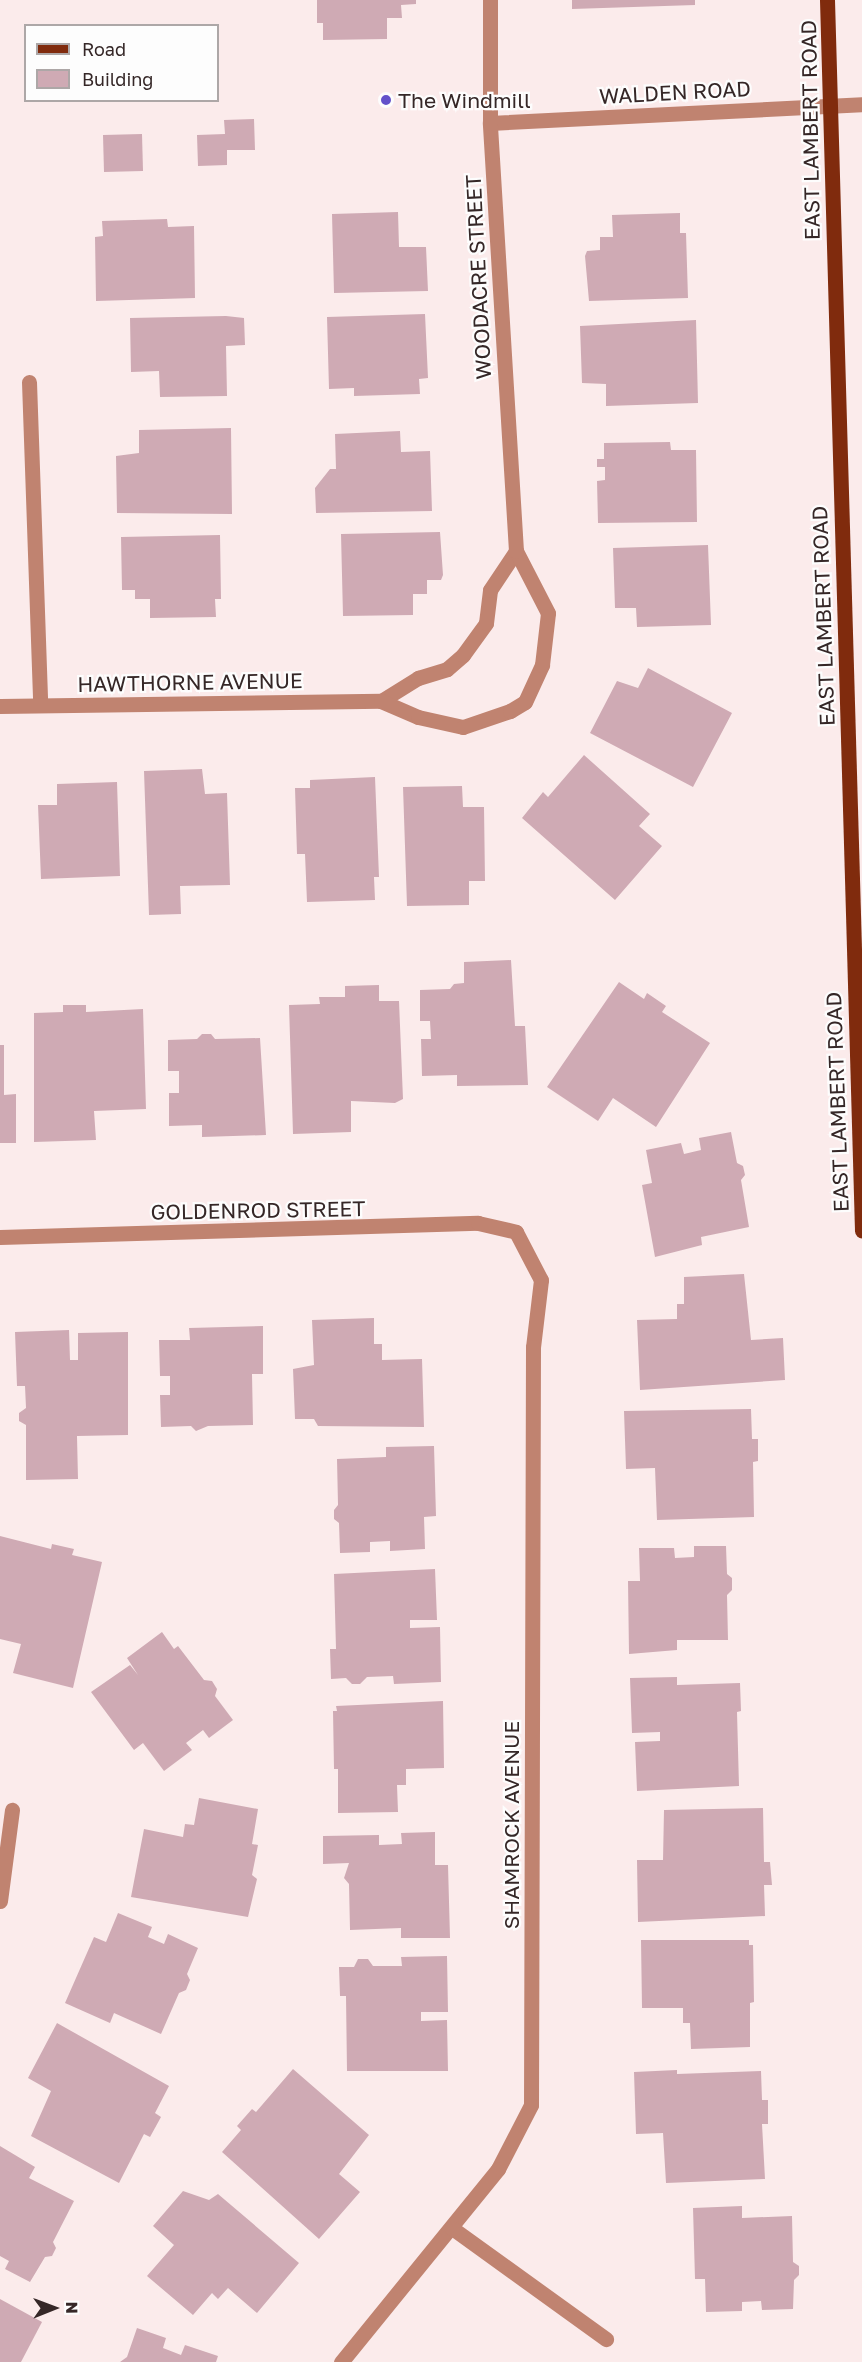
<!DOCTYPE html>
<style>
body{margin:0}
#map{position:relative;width:862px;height:2362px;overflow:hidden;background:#fbebeb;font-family:"Golos Text",sans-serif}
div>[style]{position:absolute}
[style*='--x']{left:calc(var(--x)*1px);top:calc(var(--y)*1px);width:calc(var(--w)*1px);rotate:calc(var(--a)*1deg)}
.building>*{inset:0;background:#cfaab4}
.minor>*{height:15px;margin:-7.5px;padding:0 7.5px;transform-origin:7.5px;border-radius:7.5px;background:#c08370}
.major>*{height:15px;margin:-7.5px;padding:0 7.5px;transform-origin:7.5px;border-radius:7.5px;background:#802b0d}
.dots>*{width:16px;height:16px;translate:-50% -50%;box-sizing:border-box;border:3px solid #fdfdfd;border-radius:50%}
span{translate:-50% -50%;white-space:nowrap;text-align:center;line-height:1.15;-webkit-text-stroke:4.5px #fdfdfd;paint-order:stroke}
.street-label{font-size:21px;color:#352727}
.poi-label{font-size:21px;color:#352727}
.left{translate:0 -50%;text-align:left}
.legend{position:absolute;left:24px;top:24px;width:195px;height:78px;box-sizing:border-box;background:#fdfdfd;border:2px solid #ada7a7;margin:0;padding:8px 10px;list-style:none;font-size:18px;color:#352727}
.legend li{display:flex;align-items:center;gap:12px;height:30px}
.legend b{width:30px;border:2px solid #ada7a7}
.north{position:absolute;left:24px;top:2278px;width:60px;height:60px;-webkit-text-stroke:4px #fdfdfd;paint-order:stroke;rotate:89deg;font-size:16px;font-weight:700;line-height:24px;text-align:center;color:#352727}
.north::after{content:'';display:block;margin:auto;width:21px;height:27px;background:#352727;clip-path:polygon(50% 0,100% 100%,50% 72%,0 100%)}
</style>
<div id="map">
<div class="building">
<i style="clip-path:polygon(317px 0,416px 0,416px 4px,401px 5px,402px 18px,387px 18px,387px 39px,323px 40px,323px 23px,317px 23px)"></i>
<i style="clip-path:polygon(572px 0,695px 0,695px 5px,572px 9px)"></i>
<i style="clip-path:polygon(254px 119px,255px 150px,227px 150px,227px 165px,198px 166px,197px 135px,225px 134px,224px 120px)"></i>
<i style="clip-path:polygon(142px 134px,143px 171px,104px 172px,103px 135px)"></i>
<i style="clip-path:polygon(398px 212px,399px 247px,426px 247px,428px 291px,334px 293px,332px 214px)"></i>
<i style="clip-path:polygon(680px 213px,680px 233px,686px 233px,688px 298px,589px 301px,585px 256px,587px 251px,600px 250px,600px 237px,613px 237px,612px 215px)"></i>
<i style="clip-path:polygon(167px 219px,168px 227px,194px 226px,195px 298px,96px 301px,95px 237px,103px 236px,102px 221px)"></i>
<i style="clip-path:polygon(425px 314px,428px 378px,419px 379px,420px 394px,354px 396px,354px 388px,329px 389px,327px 317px)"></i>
<i style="clip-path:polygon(226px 316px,244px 318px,245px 345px,226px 346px,227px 396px,160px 397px,159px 371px,131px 372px,130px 318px)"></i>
<i style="clip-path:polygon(696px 320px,698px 403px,606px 406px,606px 384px,582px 383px,580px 326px)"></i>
<i style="clip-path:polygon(231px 428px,232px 514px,117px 513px,116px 456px,139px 453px,139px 430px)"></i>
<i style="clip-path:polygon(400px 431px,401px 452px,430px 451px,432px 511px,316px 513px,315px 488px,330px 469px,336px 469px,335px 434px)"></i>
<i style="clip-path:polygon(670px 442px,671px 450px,696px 450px,697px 522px,598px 523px,597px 481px,605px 480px,605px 467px,597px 467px,597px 459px,604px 459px,604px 443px)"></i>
<i style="clip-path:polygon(440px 532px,443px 575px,441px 580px,427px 580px,427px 594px,413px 594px,413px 615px,343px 616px,341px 534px)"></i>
<i style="clip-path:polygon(220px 535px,221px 599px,215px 599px,216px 617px,150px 618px,150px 599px,135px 599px,135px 590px,122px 590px,121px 537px)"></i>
<i style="clip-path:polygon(708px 545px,711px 625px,637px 627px,636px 608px,615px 608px,613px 548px)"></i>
<i style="clip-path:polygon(648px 668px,732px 713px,693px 787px,590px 733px,617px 681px,638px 688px)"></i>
<i style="clip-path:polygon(584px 755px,650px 814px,639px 826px,662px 846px,615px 900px,522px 818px,543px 792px,548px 797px)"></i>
<i style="clip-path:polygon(202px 769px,205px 794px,227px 793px,230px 885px,180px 886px,181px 914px,149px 915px,144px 771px)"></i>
<i style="clip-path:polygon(375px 777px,379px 877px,374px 877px,375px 900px,307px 902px,305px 854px,297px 854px,295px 788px,310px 788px,310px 780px)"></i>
<i style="clip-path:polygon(117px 782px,120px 876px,41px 879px,38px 805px,57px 805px,57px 784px)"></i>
<i style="clip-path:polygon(462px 786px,463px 807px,484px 807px,485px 881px,469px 881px,469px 905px,407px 906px,403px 787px)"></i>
<i style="clip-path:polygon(511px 960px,515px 1026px,525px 1026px,528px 1085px,457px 1086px,457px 1075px,422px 1076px,421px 1039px,431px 1039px,430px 1021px,420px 1021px,420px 990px,450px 989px,454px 984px,464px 983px,464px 962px)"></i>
<i style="clip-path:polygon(619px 982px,644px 999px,647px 993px,666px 1006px,662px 1012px,710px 1043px,656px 1127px,613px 1098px,598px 1121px,547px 1087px)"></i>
<i style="clip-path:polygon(379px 985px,379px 1001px,399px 1001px,403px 1099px,395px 1103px,351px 1101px,351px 1132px,293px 1134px,289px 1005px,320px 1004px,319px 997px,345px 997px,345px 986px)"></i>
<i style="clip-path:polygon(63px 1005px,86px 1005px,86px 1012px,143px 1009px,146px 1109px,94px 1111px,96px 1140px,34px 1142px,34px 1013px,63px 1012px)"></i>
<i style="clip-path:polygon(202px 1034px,211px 1034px,215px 1039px,260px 1038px,266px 1135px,202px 1137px,202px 1125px,169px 1126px,169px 1093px,179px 1093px,179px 1071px,168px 1071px,168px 1040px,197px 1039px)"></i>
<i style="clip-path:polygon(0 1045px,4px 1045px,4px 1095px,16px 1094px,16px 1143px,0 1143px)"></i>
<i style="clip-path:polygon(731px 1132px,737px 1163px,743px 1166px,745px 1175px,741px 1180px,749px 1227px,701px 1237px,702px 1245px,655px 1257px,642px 1185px,652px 1183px,646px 1150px,681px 1143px,684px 1154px,701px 1150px,699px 1138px)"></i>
<i style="clip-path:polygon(744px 1274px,751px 1340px,783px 1338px,785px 1380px,640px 1390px,637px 1320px,677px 1319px,677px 1304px,684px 1304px,684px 1277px)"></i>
<i style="clip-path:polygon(374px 1318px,374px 1344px,382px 1344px,382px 1360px,422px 1359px,424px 1427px,318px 1426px,314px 1419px,295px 1419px,293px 1369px,314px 1365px,312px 1320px)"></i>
<i style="clip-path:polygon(263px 1326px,263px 1374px,252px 1374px,253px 1425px,208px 1426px,196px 1431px,191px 1426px,161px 1427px,160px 1395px,170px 1395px,170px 1376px,160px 1376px,159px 1340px,190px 1340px,189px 1328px)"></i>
<i style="clip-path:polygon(69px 1330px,70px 1360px,78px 1360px,78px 1333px,128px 1332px,128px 1435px,77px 1436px,78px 1479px,26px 1480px,26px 1425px,19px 1421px,19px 1413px,26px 1408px,25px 1386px,17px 1386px,15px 1332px)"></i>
<i style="clip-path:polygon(751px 1409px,752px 1439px,758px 1439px,758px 1461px,753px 1462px,754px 1517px,657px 1520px,655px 1468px,626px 1469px,624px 1411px)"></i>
<i style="clip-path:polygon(434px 1446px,436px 1516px,424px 1517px,425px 1549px,390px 1551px,390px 1541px,370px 1542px,370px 1552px,340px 1553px,339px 1523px,334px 1519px,334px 1510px,338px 1505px,337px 1459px,386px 1457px,386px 1447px)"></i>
<i style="clip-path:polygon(0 1536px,51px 1549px,52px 1544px,74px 1549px,72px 1555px,102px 1562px,73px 1688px,13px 1673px,21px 1644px,0 1639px)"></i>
<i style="clip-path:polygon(694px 1546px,726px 1546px,727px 1574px,732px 1578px,732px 1590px,727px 1595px,728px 1640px,677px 1640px,677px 1650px,629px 1654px,628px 1581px,640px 1581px,639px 1548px,674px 1548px,675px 1558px,694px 1557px)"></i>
<i style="clip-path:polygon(435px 1569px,437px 1620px,410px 1620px,410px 1628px,440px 1627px,441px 1682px,394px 1684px,393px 1676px,367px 1677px,360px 1684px,352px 1684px,346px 1678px,331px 1679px,330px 1649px,336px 1649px,334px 1574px)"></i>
<i style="clip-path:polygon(162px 1632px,174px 1649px,178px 1646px,204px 1680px,212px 1681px,217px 1689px,215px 1696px,233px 1720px,209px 1738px,203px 1730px,186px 1743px,192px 1750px,164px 1771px,143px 1743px,134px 1750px,91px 1692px,130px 1665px,138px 1675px,127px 1658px)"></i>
<i style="clip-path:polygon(677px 1677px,677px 1685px,740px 1683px,741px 1711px,737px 1712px,739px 1786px,637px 1791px,635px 1742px,660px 1741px,660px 1732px,632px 1733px,630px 1678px)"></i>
<i style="clip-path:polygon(443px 1701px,444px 1768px,406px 1769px,406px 1785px,397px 1785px,398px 1812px,338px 1813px,338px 1769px,334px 1769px,333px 1711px,337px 1711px,336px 1706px)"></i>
<i style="clip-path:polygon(199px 1798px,258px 1809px,252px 1844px,258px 1845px,252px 1875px,257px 1879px,248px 1917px,131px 1897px,144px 1829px,183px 1837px,185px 1824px,194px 1825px)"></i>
<i style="clip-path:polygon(763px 1808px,764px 1862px,770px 1862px,772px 1885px,764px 1885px,765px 1916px,638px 1922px,637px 1860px,663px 1860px,664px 1810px)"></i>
<i style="clip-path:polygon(435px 1832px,435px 1865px,448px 1865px,450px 1938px,401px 1938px,401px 1928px,350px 1930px,349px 1884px,344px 1878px,349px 1863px,323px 1864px,323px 1836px,379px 1835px,379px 1845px,402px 1844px,401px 1833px)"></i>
<i style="clip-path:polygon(118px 1913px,152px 1927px,148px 1937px,164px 1944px,168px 1934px,198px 1948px,187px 1974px,190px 1980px,186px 1990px,179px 1993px,161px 2034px,114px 2013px,110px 2023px,65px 2003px,94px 1937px,106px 1942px)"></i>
<i style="clip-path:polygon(641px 1940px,749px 1940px,749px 1945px,753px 1945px,754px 2002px,750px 2003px,750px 2047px,691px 2049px,690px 2023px,683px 2023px,683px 2008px,642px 2008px)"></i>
<i style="clip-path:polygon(447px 1956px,448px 2012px,421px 2012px,421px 2021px,447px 2020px,448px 2071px,347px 2071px,346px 1996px,340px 1996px,339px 1967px,354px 1967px,358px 1959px,368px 1959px,373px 1966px,402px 1966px,401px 1957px)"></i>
<i style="clip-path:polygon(57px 2023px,169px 2086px,155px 2113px,161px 2117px,150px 2137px,144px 2134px,119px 2183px,31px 2136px,51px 2091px,28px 2078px)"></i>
<i style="clip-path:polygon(293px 2069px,369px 2135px,339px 2174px,360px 2192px,319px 2239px,222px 2152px,241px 2130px,237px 2126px,252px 2109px,256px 2112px)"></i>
<i style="clip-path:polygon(677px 2070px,677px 2074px,761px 2071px,762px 2100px,768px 2100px,768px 2124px,762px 2124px,765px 2179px,666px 2183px,663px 2133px,636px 2134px,634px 2072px)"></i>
<i style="clip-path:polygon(0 2146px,35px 2167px,29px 2178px,74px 2201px,53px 2242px,56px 2248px,52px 2256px,45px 2257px,30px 2282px,5px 2269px,9px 2261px,0 2256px)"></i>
<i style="clip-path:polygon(183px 2191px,209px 2200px,218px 2194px,299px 2263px,257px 2313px,228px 2288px,218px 2299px,212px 2293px,193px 2315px,147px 2276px,174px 2245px,153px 2226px)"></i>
<i style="clip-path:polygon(742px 2206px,742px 2218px,792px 2216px,793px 2262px,799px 2266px,799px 2275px,794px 2280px,793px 2309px,762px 2310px,761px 2301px,742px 2302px,742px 2311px,706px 2312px,705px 2279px,695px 2279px,693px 2208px)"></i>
<i style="clip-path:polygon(0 2299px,42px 2322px,21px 2362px,0 2362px)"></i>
<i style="clip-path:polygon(137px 2328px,166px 2338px,163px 2348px,181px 2355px,185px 2345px,218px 2356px,216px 2362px,120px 2362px,127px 2357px)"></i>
</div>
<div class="minor">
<i style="--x:490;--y:123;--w:372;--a:-2.9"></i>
<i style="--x:29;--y:382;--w:322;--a:88"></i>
<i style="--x:381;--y:701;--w:44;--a:-31.9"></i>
<i style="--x:418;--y:678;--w:30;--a:-17"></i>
<i style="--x:447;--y:669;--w:21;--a:-41"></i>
<i style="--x:463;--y:655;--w:39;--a:-54"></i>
<i style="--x:486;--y:623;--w:33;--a:-83"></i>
<i style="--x:490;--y:590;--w:47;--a:-56.3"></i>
<i style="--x:0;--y:706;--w:381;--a:-0.8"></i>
<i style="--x:381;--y:701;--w:40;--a:23.4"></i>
<i style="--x:418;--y:717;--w:46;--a:12.5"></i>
<i style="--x:463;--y:727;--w:50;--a:-18.8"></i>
<i style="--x:510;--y:711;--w:17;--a:-31"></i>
<i style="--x:525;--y:702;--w:41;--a:-65.3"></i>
<i style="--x:542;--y:665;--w:52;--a:-83.4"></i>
<i style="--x:548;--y:613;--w:70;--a:-117.3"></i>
<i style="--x:516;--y:551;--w:429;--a:-93.5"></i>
<i style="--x:490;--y:123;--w:123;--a:-90"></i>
<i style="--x:0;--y:1237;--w:478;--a:-1.7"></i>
<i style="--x:478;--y:1223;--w:39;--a:13"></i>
<i style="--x:516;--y:1232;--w:54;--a:62.5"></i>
<i style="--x:541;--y:1280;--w:67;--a:96.8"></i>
<i style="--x:533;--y:1347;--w:758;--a:90.15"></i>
<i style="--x:531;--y:2105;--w:72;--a:117.3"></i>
<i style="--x:498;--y:2169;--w:249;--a:129.1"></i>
<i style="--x:0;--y:1901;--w:92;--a:-82.5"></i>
<i style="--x:452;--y:2228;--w:190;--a:35.8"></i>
</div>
<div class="major">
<i style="--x:827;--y:0;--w:1231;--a:88.37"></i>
</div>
<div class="dots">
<i style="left:386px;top:100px;background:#6351ca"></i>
</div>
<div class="street-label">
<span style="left:675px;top:92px;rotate:-3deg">WALDEN ROAD</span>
<span style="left:810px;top:130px;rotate:-91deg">EAST LAMBERT ROAD</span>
<span style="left:478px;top:277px;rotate:-93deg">WOODACRE STREET</span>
<span style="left:823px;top:616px;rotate:-92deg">EAST LAMBERT ROAD</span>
<span style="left:190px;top:682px;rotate:-1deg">HAWTHORNE AVENUE</span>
<span style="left:837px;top:1102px;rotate:-92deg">EAST LAMBERT ROAD</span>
<span style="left:258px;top:1210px;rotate:-1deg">GOLDENROD STREET</span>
<span style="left:511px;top:1825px;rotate:-90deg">SHAMROCK AVENUE</span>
</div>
<div class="poi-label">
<span class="left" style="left:398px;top:100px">The Windmill</span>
</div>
<ul class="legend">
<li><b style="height:8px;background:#802b0d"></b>Road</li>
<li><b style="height:16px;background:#cfaab4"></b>Building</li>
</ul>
<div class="north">N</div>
</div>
